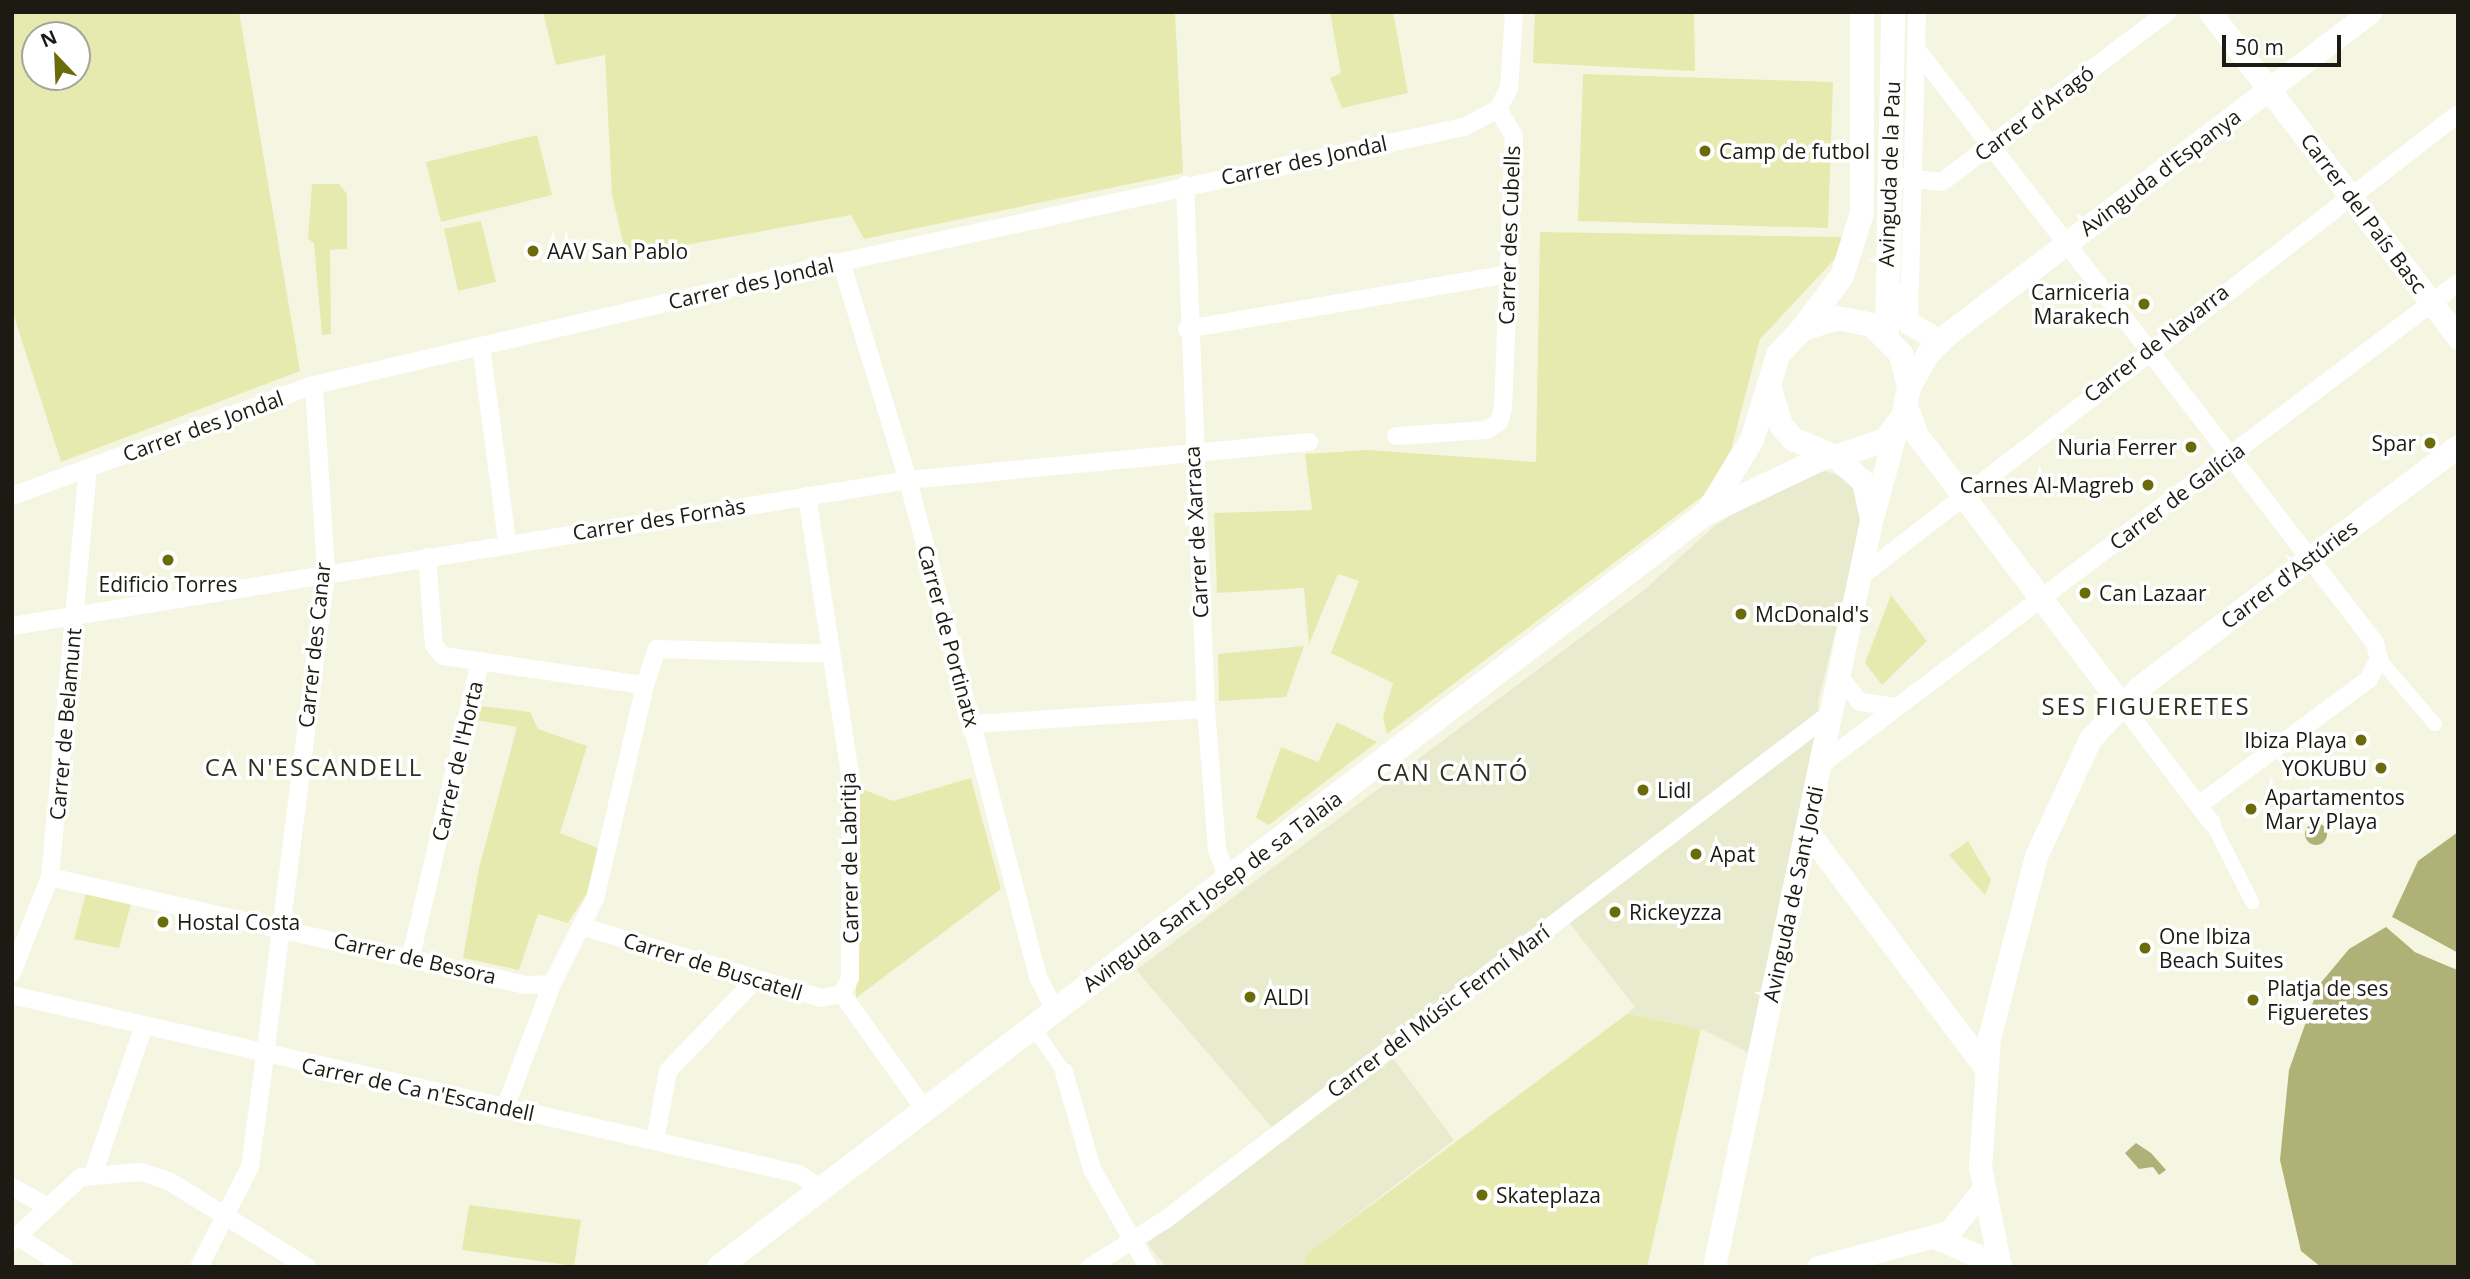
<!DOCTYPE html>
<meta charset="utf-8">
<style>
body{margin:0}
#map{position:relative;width:2470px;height:1279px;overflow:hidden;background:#f5f6e2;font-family:"Open Sans",sans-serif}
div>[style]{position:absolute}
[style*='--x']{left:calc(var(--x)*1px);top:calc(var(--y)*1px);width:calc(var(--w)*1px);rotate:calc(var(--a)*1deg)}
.built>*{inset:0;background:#e9ebcf}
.green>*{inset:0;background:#e7eaaf}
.water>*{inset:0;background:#afb177}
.round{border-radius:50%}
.pier>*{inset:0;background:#f5f6e2}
.pedestrian>*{height:14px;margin:-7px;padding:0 7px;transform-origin:7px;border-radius:7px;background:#fff}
.minor>*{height:18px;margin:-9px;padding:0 9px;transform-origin:9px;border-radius:9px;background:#fff}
.tertiary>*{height:23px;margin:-11.5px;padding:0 11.5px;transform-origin:11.5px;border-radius:11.5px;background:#fff}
.secondary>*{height:24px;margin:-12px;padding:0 12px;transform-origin:12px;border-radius:12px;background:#fff}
.dots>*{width:19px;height:19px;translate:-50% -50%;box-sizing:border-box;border:4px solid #fff;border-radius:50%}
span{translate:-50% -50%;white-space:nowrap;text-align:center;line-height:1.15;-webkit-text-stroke:7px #fff;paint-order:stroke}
.street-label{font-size:21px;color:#1b1b14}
.poi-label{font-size:21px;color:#1b1b14}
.left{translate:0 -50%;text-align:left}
.right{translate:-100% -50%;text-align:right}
.quarter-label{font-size:24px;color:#2f3020;letter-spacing:2px}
.frame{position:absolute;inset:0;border:14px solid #1b1b14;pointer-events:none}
.north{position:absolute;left:21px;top:21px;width:70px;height:70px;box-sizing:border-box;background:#fff;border:2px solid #a4a4a1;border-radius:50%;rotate:337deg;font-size:19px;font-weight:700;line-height:28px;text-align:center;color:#1b1b14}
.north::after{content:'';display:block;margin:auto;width:24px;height:32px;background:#6a6b09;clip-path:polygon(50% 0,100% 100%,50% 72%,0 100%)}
.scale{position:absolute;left:2222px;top:35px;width:119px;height:32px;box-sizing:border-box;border:4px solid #1b1b14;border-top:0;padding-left:9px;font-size:21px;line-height:24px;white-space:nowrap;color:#1b1b14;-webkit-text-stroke:5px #fff;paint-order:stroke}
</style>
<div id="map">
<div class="built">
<i style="clip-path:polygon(1825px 471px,1855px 481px,1862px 524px,1818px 702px,1818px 742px,1751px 1054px,1701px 1029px,1627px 1014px,1635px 1007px,1567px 920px,1390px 1054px,1454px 1140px,1307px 1253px,1303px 1267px,1166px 1267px,1147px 1243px,1281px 1138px,1136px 970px,1644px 590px,1712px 528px,1765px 491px,1797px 474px)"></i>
</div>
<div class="green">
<i style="clip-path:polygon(evenodd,12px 12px,239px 12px,300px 371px,61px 462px,12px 310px,12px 12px,35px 35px,77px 35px,77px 77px,35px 77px,35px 35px)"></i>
<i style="clip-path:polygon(543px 12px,1175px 12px,1183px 173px,864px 239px,851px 215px,635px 254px,623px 242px,612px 195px,605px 55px,556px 65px)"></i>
<i style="clip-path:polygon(1330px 12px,1393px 12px,1408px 93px,1342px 108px,1330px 78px,1341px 73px)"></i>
<i style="clip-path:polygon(1535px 12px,1694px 12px,1695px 71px,1533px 63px)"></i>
<i style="clip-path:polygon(1583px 74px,1833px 82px,1828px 228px,1578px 221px)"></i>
<i style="clip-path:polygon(537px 135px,552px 195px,441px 222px,426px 162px)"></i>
<i style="clip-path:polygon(312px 184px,339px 184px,347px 194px,347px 249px,330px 250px,331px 334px,322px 335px,314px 243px,308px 239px)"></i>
<i style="clip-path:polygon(481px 221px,496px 282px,458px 291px,444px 229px)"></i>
<i style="clip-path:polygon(1540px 232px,1844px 237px,1835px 259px,1760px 339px,1731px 450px,1704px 495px,1387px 734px,1383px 717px,1393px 683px,1331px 653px,1359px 581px,1338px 574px,1309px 644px,1304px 588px,1217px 593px,1214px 513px,1312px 510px,1305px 454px,1367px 450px,1536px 462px)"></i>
<i style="clip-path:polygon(1891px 595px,1927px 641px,1882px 685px,1865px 663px)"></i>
<i style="clip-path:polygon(1304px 646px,1286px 697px,1219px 701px,1218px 654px)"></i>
<i style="clip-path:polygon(480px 706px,530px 712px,538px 729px,587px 746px,560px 833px,598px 848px,589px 890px,568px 923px,538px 914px,519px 970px,463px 958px,479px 868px,517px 727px,475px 720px)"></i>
<i style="clip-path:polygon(1337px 722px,1377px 742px,1269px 825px,1256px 818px,1281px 747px,1318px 762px)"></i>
<i style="clip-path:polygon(971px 778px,1001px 889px,856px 998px,857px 787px,893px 801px)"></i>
<i style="clip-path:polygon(1968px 841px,1991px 880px,1985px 895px,1949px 855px)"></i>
<i style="clip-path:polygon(86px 893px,131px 904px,119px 948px,74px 939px)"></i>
<i style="clip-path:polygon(1627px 1014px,1701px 1029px,1647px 1267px,1303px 1267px,1307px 1253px)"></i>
<i style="clip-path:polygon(469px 1205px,581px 1220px,574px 1266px,462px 1250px)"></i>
</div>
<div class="water">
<i class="round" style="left:2305px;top:823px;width:22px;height:22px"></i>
<i style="clip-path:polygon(2458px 832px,2458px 953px,2392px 917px,2418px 861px)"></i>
<i style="clip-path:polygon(2386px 927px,2415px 952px,2458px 970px,2458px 1267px,2321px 1267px,2301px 1251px,2280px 1160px,2289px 1070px,2319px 985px,2349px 949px)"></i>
<i style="clip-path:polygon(2136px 1143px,2151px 1153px,2166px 1170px,2159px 1175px,2153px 1167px,2139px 1169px,2125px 1153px)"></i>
</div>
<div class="pier">
<i style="clip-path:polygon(2392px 917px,2458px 953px,2458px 956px,2390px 920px)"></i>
<i style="clip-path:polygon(2388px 924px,2417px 949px,2457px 970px,2415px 952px)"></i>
</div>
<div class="pedestrian">
<i style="--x:2379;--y:659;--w:86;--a:49.3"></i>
<i style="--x:2212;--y:823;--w:89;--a:63.1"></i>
<i style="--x:1033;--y:1027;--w:55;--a:55.4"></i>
</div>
<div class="minor">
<i style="--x:1917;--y:50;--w:749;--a:52.32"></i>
<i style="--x:2375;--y:643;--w:16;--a:76"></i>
<i style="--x:2379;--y:659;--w:22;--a:117"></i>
<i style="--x:2369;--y:679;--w:210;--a:143.5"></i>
<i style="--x:1890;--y:176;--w:52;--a:6.6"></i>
<i style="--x:1942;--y:182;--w:283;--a:-37"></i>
<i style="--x:1185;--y:185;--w:524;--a:87.71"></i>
<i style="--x:1206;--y:709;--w:141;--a:85.5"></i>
<i style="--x:1217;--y:850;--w:30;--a:69"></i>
<i style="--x:841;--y:262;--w:228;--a:72.9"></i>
<i style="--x:908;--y:480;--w:514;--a:75.34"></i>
<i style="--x:1038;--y:977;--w:37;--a:63"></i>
<i style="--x:1909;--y:319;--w:307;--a:-88.5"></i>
<i style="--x:1187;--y:329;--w:326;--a:-9.7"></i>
<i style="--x:481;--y:346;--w:198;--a:82.4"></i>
<i style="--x:1396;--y:436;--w:90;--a:-3.8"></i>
<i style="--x:1486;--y:430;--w:15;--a:-32"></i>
<i style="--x:1499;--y:422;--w:15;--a:-74"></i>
<i style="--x:1503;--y:408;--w:272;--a:-87.7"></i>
<i style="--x:1514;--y:136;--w:31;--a:-121"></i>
<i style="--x:1498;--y:109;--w:24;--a:-62"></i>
<i style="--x:1509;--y:88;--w:76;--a:-86.2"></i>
<i style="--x:12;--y:496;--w:322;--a:-20.2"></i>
<i style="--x:314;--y:385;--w:541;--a:-13.14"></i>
<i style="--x:841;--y:262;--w:637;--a:-12.23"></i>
<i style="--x:1464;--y:127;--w:38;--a:-28"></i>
<i style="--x:807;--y:496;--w:286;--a:81.2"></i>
<i style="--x:851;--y:779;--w:199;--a:90.3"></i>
<i style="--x:850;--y:978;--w:18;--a:117"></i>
<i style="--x:427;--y:557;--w:88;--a:85.5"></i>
<i style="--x:434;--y:645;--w:14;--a:51"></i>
<i style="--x:443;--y:656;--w:204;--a:8.2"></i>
<i style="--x:645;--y:685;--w:38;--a:-72"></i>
<i style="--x:657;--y:649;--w:174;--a:1.6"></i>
<i style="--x:1860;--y:577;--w:756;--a:-37.75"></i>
<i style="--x:12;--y:626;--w:908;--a:-9.25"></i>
<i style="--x:908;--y:480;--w:403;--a:-5.4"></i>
<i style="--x:1840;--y:678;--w:31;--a:50"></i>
<i style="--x:1860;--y:702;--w:36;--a:8"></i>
<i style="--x:2120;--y:702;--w:152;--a:52.8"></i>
<i style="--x:973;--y:724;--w:233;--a:-3.7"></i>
<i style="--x:1822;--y:764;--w:797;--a:-37.1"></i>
<i style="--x:50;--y:877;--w:488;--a:12.8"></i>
<i style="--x:526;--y:985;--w:26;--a:-2"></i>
<i style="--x:584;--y:927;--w:247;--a:16.7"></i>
<i style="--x:821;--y:998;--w:21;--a:-11"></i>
<i style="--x:411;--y:956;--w:303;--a:-76.8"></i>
<i style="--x:12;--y:973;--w:103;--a:-68.4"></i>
<i style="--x:50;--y:877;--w:411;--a:-84.7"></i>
<i style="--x:842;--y:994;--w:141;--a:54.5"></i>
<i style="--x:12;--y:995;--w:807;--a:12.81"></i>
<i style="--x:799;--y:1174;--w:27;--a:34"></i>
<i style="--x:1064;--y:1072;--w:101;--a:73.9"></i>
<i style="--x:1092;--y:1169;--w:113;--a:60.3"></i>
<i style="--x:505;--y:1108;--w:133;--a:-69.2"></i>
<i style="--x:552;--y:984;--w:95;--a:-63.2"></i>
<i style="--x:595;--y:899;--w:220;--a:-76.8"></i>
<i style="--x:655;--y:1140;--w:70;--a:-79.3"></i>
<i style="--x:668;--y:1071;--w:127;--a:-46.3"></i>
<i style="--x:94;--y:1172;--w:155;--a:-71.2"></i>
<i style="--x:12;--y:1187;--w:41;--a:29.1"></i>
<i style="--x:17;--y:1236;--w:57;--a:32.9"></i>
<i style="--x:12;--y:1241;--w:94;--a:-42.8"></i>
<i style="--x:81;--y:1177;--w:60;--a:-4.8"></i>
<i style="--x:141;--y:1172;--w:29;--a:18"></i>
<i style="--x:169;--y:1181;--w:163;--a:31.9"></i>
<i style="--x:199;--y:1267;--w:112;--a:-63"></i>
<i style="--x:250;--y:1167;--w:112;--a:-82.3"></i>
<i style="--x:265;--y:1056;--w:489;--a:-82.8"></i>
<i style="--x:326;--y:571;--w:186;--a:-93.7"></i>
<i style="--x:1090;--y:1267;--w:89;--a:-32.1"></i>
<i style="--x:1165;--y:1220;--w:838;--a:-37.29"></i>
</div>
<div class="tertiary">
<i style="--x:2210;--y:12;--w:410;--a:52.7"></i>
<i style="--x:1887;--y:283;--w:46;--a:61.2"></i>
<i style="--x:1909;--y:323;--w:28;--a:30"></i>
<i style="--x:1909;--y:387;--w:39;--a:-61"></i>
<i style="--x:1928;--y:353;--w:30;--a:-44"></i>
<i style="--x:1950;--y:332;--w:528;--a:-37.3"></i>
<i style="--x:1907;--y:408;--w:29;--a:70"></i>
<i style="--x:1917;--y:435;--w:335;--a:52.8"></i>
<i style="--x:1835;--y:457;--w:37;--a:41"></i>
<i style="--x:1863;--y:481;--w:38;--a:78"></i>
<i style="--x:1807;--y:831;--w:294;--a:53"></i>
<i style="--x:1934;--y:1237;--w:72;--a:23"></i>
<i style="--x:1714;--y:1267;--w:762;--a:-78.12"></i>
<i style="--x:1871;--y:521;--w:98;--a:-74.5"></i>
<i style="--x:1818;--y:1267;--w:136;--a:-15"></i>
<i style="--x:1949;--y:1232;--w:54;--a:-51"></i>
<i style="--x:2000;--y:1267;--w:102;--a:-101.3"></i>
<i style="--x:1980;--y:1167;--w:129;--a:-86"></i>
<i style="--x:1989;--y:1038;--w:188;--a:-75.5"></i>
<i style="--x:2036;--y:856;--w:129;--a:-65.2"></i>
<i style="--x:2090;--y:739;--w:70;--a:-46.7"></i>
<i style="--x:2138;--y:688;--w:401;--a:-37.1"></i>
</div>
<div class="secondary">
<i style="--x:1803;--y:328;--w:65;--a:-53.1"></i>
<i style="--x:1842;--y:276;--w:66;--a:-72.4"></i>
<i style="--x:1862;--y:213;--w:201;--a:-90"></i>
<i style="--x:1887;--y:336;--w:324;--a:-88.9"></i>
<i style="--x:1710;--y:508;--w:80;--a:-58.3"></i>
<i style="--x:1752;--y:440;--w:89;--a:-73"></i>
<i style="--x:1778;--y:355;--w:35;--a:-47"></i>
<i style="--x:1802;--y:329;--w:37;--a:-17"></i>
<i style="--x:1837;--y:318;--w:36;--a:11"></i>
<i style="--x:1872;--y:325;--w:41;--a:45"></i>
<i style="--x:1901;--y:354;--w:34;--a:76"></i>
<i style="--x:1909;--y:387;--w:31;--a:101"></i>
<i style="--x:1903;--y:417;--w:29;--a:128"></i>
<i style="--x:1885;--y:440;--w:53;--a:161.2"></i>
<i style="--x:1835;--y:457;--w:46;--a:-156.8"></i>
<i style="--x:1793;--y:439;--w:18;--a:-131"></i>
<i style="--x:1781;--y:425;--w:38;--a:-107"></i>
<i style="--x:719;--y:1267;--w:1241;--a:-37.37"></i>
<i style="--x:1705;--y:514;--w:135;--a:-25.4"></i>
</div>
<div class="dots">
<i style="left:1705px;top:151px;background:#6a6b09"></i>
<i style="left:533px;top:251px;background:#6a6b09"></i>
<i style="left:2144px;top:304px;background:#6a6b09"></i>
<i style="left:2430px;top:443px;background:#6a6b09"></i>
<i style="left:2191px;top:447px;background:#6a6b09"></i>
<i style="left:2148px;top:485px;background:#6a6b09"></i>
<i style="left:168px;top:560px;background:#6a6b09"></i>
<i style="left:2085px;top:593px;background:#6a6b09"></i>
<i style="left:1741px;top:614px;background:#6a6b09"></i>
<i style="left:2361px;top:740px;background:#6a6b09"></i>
<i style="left:2381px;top:768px;background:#6a6b09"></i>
<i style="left:1643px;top:790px;background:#6a6b09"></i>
<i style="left:2251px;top:809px;background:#6a6b09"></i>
<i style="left:1696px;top:854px;background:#6a6b09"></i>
<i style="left:1615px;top:912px;background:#6a6b09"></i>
<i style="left:163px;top:922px;background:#6a6b09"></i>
<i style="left:2145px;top:948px;background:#6a6b09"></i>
<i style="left:1250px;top:997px;background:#6a6b09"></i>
<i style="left:2253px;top:1000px;background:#6a6b09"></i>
<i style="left:1482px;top:1195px;background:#6a6b09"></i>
</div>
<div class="street-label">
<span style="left:2034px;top:113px;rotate:-37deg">Carrer d'Aragó</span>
<span style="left:1304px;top:160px;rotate:-12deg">Carrer des Jondal</span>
<span style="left:2160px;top:172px;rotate:-37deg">Avinguda d'Espanya</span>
<span style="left:1889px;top:174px;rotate:-88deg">Avinguda de la Pau</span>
<span style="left:2364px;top:213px;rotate:53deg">Carrer del País Basc</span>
<span style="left:1509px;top:235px;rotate:-88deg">Carrer des Cubells</span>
<span style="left:751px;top:283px;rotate:-13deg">Carrer des Jondal</span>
<span style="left:2156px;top:343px;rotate:-38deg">Carrer de Navarra</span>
<span style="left:203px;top:426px;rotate:-20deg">Carrer des Jondal</span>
<span style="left:2177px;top:496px;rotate:-37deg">Carrer de Galícia</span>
<span style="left:659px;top:519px;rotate:-9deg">Carrer des Fornàs</span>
<span style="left:1196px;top:532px;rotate:-93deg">Carrer de Xarraca</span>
<span style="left:2289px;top:574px;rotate:-37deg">Carrer d'Astúries</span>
<span style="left:949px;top:636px;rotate:75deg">Carrer de Portinatx</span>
<span style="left:314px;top:645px;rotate:-84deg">Carrer des Canar</span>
<span style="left:65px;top:724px;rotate:-85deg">Carrer de Belamunt</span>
<span style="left:457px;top:761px;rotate:-77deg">Carrer de l'Horta</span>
<span style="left:849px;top:858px;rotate:-91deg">Carrer de Labritja</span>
<span style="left:1212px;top:891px;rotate:-37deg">Avinguda Sant Josep de sa Talaia</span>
<span style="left:1793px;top:894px;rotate:-78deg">Avinguda de Sant Jordi</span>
<span style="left:415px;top:958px;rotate:13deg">Carrer de Besora</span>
<span style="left:713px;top:966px;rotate:17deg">Carrer de Buscatell</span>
<span style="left:1438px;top:1011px;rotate:-37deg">Carrer del Músic Fermí Marí</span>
<span style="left:418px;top:1089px;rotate:12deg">Carrer de Ca n'Escandell</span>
</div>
<div class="poi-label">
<span class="left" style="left:1719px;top:151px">Camp de futbol</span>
<span class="left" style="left:547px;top:251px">AAV San Pablo</span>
<span class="right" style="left:2130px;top:304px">Carniceria<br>Marakech</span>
<span class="right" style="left:2416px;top:443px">Spar</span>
<span class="right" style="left:2177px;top:447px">Nuria Ferrer</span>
<span class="right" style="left:2134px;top:485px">Carnes Al-Magreb</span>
<span style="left:168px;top:584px">Edificio Torres</span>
<span class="left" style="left:2099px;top:593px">Can Lazaar</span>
<span class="left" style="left:1755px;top:614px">McDonald's</span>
<span class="right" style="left:2347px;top:740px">Ibiza Playa</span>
<span class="right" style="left:2367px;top:768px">YOKUBU</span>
<span class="left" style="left:1657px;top:790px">Lidl</span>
<span class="left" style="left:2265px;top:809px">Apartamentos<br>Mar y Playa</span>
<span class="left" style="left:1710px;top:854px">Apat</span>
<span class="left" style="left:1629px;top:912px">Rickeyzza</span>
<span class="left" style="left:177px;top:922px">Hostal Costa</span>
<span class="left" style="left:2159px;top:948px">One Ibiza<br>Beach Suites</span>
<span class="left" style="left:2267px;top:1000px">Platja de ses<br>Figueretes</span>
<span class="left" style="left:1264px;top:997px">ALDI</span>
<span class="left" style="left:1496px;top:1195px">Skateplaza</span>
</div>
<div class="quarter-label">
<span style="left:2146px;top:706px">SES FIGUERETES</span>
<span style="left:314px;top:767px">CA N'ESCANDELL</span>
<span style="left:1453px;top:772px">CAN CANTÓ</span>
</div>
<div class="frame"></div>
<div class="north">N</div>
<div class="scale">50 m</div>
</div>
